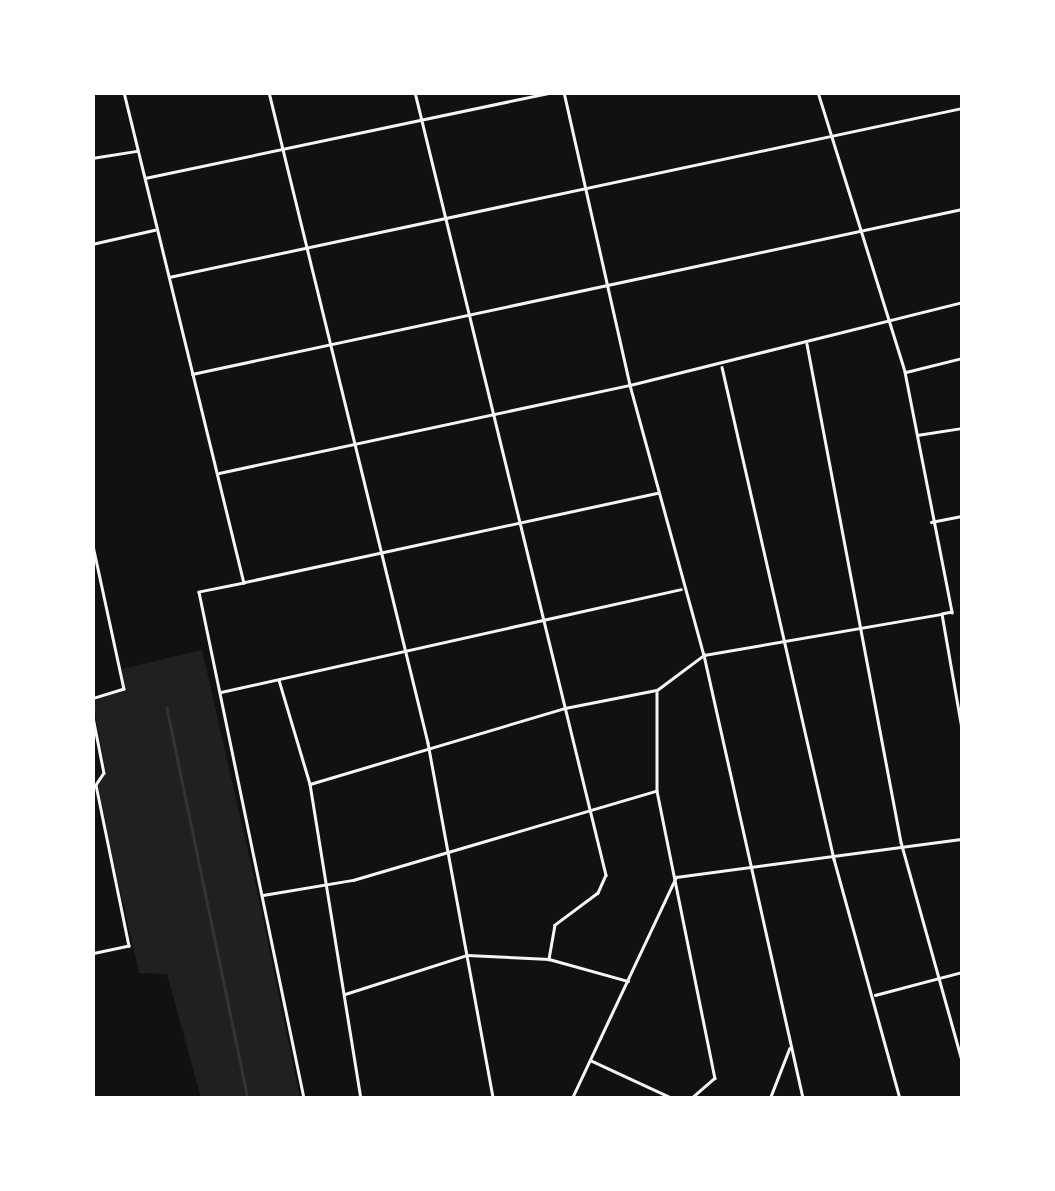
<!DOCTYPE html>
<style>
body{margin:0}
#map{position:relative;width:1055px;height:1191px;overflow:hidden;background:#111;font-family:Mulish,sans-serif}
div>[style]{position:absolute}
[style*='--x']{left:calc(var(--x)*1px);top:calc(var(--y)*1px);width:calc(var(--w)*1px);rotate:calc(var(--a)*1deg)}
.green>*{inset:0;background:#202020}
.stream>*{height:2.5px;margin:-1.25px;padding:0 1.25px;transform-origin:1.25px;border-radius:1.25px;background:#333}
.minor>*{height:2.5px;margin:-1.25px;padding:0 1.25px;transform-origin:1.25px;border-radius:1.25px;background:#f5f5f5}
span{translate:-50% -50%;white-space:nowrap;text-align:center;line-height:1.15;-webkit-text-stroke:8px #fff;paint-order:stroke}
.frame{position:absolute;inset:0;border:95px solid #fff;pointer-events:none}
</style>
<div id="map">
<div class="green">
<i style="clip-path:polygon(202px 650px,258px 895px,300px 1098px,201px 1098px,167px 974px,139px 973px,114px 863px,98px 785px,106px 774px,93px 701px,126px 690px,122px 669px)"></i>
</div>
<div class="stream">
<i style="--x:167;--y:708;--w:398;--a:78.3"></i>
</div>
<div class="minor">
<i style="--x:124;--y:92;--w:505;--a:76.27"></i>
<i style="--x:244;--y:583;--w:46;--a:168.7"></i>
<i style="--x:199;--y:592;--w:517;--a:78.28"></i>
<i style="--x:269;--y:92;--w:670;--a:76.27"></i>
<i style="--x:428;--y:743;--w:361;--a:79.6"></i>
<i style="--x:415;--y:92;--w:806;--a:76.29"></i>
<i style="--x:606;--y:875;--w:20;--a:114"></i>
<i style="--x:598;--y:893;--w:54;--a:143.3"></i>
<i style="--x:555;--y:925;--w:35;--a:100"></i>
<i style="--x:564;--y:92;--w:300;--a:77.3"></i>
<i style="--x:630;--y:385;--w:280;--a:74.7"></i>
<i style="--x:704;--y:655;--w:454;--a:77.4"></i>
<i style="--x:818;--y:92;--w:293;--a:72.7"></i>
<i style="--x:905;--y:372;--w:245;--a:78.9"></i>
<i style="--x:952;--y:612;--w:10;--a:169"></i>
<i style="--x:942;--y:614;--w:117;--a:80.1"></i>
<i style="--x:92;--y:158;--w:45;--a:-9"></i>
<i style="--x:145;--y:178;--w:418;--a:-11.9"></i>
<i style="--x:92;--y:244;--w:64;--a:-12.7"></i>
<i style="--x:169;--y:277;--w:811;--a:-12.03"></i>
<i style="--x:807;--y:344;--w:507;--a:79.31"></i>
<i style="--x:901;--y:842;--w:226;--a:74.4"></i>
<i style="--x:722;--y:367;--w:505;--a:77.18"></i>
<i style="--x:834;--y:859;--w:248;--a:74.6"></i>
<i style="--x:906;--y:372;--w:58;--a:-14"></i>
<i style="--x:192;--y:374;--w:787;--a:-12.09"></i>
<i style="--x:917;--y:435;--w:46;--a:-8.8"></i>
<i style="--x:219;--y:473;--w:420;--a:-12.1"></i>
<i style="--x:630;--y:385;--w:342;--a:-14"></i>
<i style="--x:931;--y:522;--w:32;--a:-11"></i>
<i style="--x:92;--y:541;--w:151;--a:77.8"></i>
<i style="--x:124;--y:689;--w:34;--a:163"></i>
<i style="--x:245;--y:582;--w:422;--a:-12.2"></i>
<i style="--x:279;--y:680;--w:109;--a:73.4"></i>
<i style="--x:310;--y:784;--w:318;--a:80.8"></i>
<i style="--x:221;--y:692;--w:471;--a:-12.6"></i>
<i style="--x:657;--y:693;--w:98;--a:90"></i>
<i style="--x:657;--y:791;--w:293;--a:78.6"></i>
<i style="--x:715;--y:1078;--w:30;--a:139"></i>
<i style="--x:92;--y:712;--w:62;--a:78.9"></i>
<i style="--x:104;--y:773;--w:14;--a:124"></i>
<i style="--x:96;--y:785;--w:164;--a:78.4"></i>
<i style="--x:129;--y:946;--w:38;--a:168"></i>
<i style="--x:310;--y:784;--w:266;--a:-16.6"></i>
<i style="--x:565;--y:708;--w:94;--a:-11.1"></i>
<i style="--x:657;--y:690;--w:59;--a:-36.7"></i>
<i style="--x:704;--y:655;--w:241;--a:-9.8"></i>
<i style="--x:263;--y:895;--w:91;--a:-9.5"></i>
<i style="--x:353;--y:880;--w:316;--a:-16.4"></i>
<i style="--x:345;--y:994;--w:128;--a:-17.7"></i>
<i style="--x:467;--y:955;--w:82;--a:2.8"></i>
<i style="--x:549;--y:959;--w:82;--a:15.6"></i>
<i style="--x:875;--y:995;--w:90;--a:-14.8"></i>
<i style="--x:592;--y:1061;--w:88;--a:24.8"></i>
<i style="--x:572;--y:1098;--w:244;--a:-64.8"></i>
<i style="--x:676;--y:877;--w:289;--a:-7.6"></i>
<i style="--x:770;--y:1098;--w:53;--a:-68.8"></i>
</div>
<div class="frame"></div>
</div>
